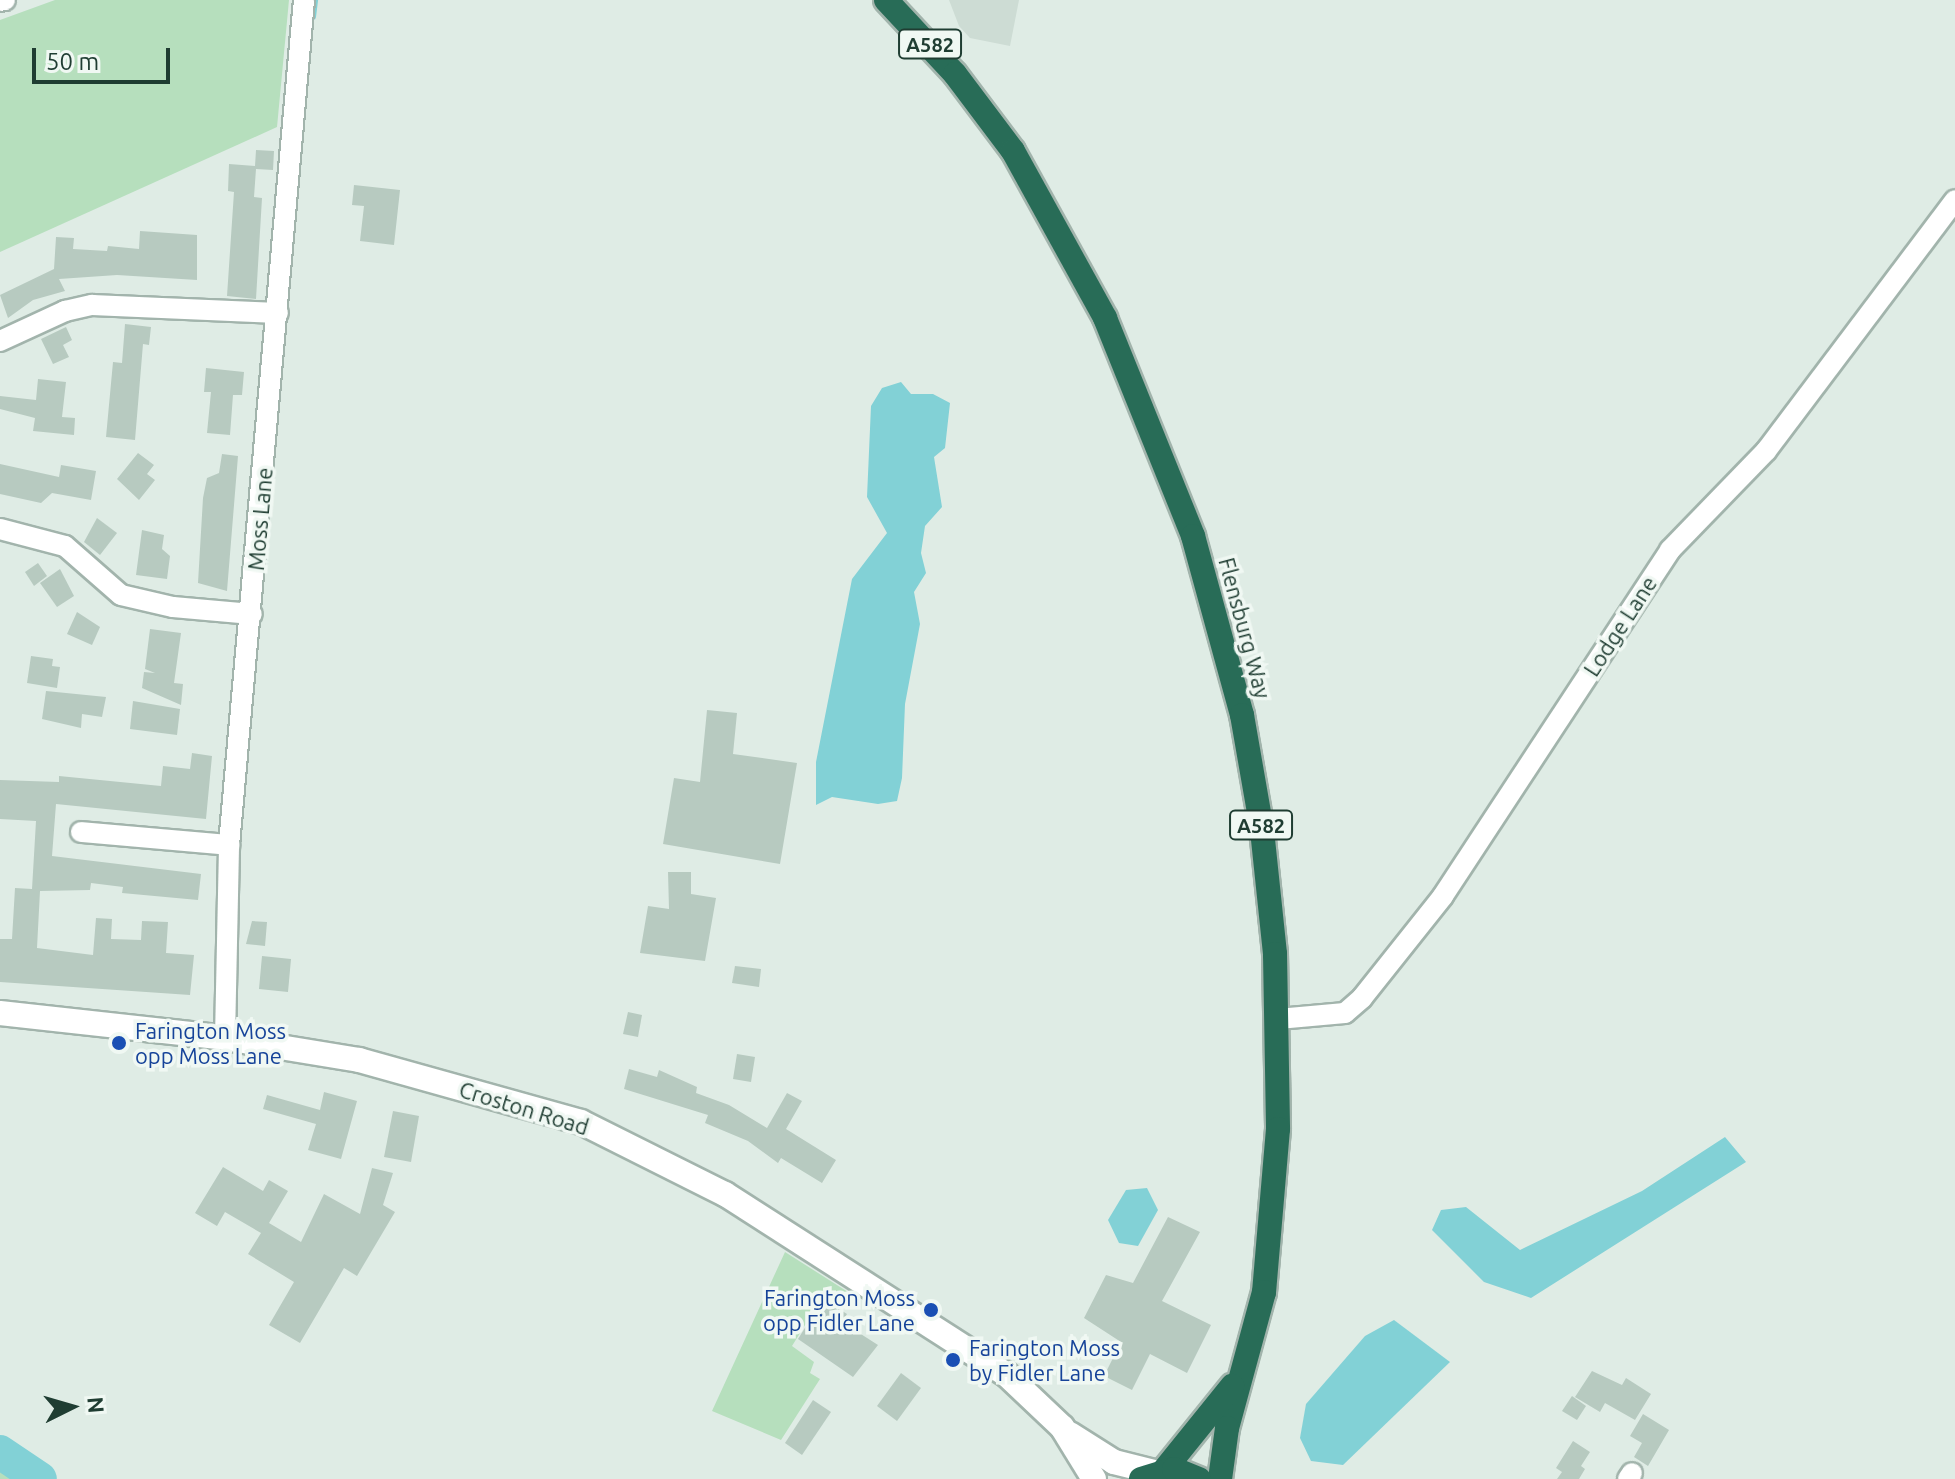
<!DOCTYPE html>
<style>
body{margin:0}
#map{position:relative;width:1955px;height:1479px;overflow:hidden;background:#dfece5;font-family:Ubuntu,sans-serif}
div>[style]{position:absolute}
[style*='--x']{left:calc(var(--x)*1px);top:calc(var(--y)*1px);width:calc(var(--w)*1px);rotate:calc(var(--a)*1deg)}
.built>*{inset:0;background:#cddcd4}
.green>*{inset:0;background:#b6dfbd}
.water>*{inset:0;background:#82d1d6}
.stream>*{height:6px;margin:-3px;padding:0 3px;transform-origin:3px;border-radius:3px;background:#82d1d6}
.river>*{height:34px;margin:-17px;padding:0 17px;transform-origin:17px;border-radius:17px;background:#82d1d6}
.building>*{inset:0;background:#b7cac0}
.roads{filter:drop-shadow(2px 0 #a2b4ac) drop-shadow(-2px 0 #a2b4ac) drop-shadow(0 2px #a2b4ac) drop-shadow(0 -2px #a2b4ac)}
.street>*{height:20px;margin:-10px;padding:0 10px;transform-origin:10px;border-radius:10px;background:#fff}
.secondary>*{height:24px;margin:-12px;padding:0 12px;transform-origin:12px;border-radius:12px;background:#fff}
.highway>*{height:24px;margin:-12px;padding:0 12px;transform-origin:12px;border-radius:12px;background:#286c57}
.dots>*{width:22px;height:22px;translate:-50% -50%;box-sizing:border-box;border:4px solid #f0f8f3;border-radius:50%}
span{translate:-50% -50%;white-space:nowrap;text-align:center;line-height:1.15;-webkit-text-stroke:7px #f0f8f3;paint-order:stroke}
.shield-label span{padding:2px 6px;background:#f0f8f3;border:2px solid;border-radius:6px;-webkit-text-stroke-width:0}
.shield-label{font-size:20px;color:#1f3d32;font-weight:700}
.street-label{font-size:22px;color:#1f3d32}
.transit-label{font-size:22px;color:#164399}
.left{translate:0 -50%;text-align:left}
.right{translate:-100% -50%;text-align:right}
.north{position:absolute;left:32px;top:1367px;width:80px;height:80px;-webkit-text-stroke:6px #f0f8f3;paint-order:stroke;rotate:85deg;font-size:22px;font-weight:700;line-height:32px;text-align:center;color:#1f3d32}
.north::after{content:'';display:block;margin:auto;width:28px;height:36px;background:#1f3d32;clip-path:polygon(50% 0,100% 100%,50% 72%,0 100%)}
.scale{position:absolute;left:32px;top:48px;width:138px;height:36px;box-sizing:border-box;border:4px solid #1f3d32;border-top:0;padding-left:10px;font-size:24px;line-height:28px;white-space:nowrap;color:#1f3d32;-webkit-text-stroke:6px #f0f8f3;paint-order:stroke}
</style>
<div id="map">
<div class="built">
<i style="clip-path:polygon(949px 0,1019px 0,1010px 46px,970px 38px,959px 26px)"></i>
</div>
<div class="green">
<i style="clip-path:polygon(55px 0,289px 0,277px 127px,0 252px,0 20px)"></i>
<i style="clip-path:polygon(785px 1252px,859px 1299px,823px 1296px,792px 1346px,814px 1362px,810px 1373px,820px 1379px,781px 1440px,712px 1411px)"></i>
<i style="clip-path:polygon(0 1460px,29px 1474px,33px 1479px,0 1479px)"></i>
</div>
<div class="water">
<i style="clip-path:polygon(901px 382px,911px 394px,933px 394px,950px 403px,945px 448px,934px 457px,942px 507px,925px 526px,921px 553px,926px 573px,914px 592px,920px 624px,905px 704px,902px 778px,897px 801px,878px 804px,832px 797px,816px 805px,816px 762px,852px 579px,887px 533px,867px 497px,871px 406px,882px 388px)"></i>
<i style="clip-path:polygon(1725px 1137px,1746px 1162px,1531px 1298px,1484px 1282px,1432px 1230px,1441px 1210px,1466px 1207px,1520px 1250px,1642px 1191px)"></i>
<i style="clip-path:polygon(1147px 1188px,1158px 1210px,1138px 1246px,1119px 1243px,1108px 1220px,1126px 1190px)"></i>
<i style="clip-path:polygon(1394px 1320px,1450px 1362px,1343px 1465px,1311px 1461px,1300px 1438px,1306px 1404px,1365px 1336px)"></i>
</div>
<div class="stream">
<i style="--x:313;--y:17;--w:17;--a:-83"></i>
</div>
<div class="river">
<i style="--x:0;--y:1452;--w:48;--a:34"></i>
</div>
<div class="building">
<i style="clip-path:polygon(256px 150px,274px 151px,273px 170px,256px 169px,254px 197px,262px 198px,256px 299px,227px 296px,234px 192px,228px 191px,229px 164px,255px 166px)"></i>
<i style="clip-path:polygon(354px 185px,400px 190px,394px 245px,360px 241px,364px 206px,352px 205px)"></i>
<i style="clip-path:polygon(140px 231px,197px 235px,197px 280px,117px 275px,59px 279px,65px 291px,33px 300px,8px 318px,0 295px,54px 269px,56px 237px,74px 238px,73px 249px,107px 251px,108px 246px,139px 249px)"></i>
<i style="clip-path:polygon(125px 324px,151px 327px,149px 345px,143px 344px,135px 440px,106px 437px,113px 362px,122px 363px)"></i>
<i style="clip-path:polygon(66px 327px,72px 340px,63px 345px,69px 357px,53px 364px,41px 339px)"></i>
<i style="clip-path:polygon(206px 368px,244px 372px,242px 395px,233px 395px,230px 435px,207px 433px,211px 392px,204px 392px)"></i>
<i style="clip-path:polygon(38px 379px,66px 382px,62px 417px,75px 418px,74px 435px,33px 431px,35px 418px,0 409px,0 396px,36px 400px)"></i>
<i style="clip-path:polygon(138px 453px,154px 465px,147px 474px,155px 480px,139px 500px,117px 479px)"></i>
<i style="clip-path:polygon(222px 454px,238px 456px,227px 591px,198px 583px,203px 498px,207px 478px,219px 473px)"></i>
<i style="clip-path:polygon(0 464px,59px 477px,61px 465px,96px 471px,91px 500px,52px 493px,41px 503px,0 494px)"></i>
<i style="clip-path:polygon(97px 518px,117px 533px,100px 555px,84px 542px)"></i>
<i style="clip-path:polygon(142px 530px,164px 535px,162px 549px,170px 556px,167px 579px,136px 575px)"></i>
<i style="clip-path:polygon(38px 563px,47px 576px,34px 586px,25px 572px)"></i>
<i style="clip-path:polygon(60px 569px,74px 596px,57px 607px,40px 583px)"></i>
<i style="clip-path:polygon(77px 612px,100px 627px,92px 645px,67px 634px)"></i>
<i style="clip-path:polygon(150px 629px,181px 633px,174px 683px,183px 684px,181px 705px,142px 688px,144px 672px,155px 673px,145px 669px)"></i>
<i style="clip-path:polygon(31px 656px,53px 659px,52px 666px,60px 667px,57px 688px,27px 683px)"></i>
<i style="clip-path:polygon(46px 691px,106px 697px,102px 717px,82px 714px,81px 728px,42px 719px)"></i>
<i style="clip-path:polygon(133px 701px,180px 709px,177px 735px,130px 729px)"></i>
<i style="clip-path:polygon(707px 710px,737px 713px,733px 754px,797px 763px,780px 864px,663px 844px,674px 778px,700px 782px)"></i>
<i style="clip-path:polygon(192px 753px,212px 756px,206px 819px,56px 804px,52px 856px,201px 874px,198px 900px,122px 893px,123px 887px,91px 883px,90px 890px,40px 891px,37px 948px,93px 955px,96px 918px,112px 919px,111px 939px,141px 940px,142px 921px,168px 922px,166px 953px,194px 955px,190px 995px,0 982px,0 939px,12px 939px,15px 888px,32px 889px,36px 821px,0 819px,0 780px,59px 782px,59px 776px,161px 786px,163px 766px,190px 769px)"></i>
<i style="clip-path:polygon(668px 872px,691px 872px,691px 894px,716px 898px,705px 961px,640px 953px,648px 906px,669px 909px)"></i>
<i style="clip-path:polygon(252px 921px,267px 922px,265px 946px,246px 944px)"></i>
<i style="clip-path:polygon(262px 956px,291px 959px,288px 992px,259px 989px)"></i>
<i style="clip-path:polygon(735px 966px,761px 969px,759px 987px,732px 983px)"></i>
<i style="clip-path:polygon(628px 1012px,642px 1015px,638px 1037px,623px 1034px)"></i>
<i style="clip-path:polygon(737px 1054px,755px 1057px,751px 1082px,733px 1079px)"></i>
<i style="clip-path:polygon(629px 1069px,657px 1077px,659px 1070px,697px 1087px,696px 1093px,729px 1105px,767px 1128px,787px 1093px,802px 1101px,786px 1129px,836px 1160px,822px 1183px,781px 1158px,778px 1163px,748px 1141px,705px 1123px,708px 1115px,624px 1089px)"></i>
<i style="clip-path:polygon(324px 1092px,357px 1101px,341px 1159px,308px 1150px,316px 1124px,263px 1109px,267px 1095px,320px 1110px)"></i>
<i style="clip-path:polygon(393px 1111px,419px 1116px,411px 1162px,384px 1157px)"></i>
<i style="clip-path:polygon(223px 1167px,263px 1191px,269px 1180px,288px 1191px,269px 1223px,301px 1242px,324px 1194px,360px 1214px,372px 1168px,393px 1173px,383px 1205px,395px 1212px,357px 1276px,344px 1268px,300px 1343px,269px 1325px,294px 1282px,248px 1254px,261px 1233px,225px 1212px,217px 1226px,195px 1213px)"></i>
<i style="clip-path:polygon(1168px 1217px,1200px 1232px,1162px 1301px,1211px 1325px,1187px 1373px,1150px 1354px,1132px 1390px,1104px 1376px,1121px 1342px,1084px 1318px,1106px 1275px,1133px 1283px)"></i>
<i style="clip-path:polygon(823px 1299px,847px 1314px,842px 1322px,878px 1345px,853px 1377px,798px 1339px)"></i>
<i style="clip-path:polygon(1592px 1371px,1622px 1385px,1626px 1378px,1651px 1394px,1635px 1420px,1605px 1403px,1600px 1412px,1575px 1397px)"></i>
<i style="clip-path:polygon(901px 1373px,921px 1388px,897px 1421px,877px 1406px)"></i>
<i style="clip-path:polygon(1572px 1396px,1586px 1406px,1577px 1420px,1562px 1411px)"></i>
<i style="clip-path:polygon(813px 1400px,831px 1412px,802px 1455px,785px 1443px)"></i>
<i style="clip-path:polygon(1643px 1414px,1669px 1430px,1648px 1466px,1634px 1457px,1642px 1443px,1630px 1436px)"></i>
<i style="clip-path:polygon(1573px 1441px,1590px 1452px,1581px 1466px,1585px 1469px,1579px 1479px,1557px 1479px,1562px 1472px,1556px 1468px)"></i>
</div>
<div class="roads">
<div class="street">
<i style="--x:0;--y:1;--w:5;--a:-11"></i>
<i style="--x:0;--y:341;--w:72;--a:-24.8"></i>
<i style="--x:65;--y:311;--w:28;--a:-13"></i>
<i style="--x:92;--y:305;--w:186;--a:2.5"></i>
<i style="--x:0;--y:529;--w:67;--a:14.7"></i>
<i style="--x:65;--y:546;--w:74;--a:41.2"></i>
<i style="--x:121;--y:595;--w:53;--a:13"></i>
<i style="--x:173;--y:607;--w:79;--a:5.1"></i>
<i style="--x:81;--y:832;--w:149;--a:5"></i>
<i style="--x:1278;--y:1019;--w:67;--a:-5.1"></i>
<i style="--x:1345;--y:1013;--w:23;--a:-41"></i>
<i style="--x:1362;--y:998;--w:130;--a:-51.5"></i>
<i style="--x:1443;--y:896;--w:414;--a:-56.7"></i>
<i style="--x:1670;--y:550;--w:138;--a:-45.9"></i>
<i style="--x:1766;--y:451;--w:314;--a:-53"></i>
<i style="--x:225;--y:1038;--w:193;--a:-88.8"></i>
<i style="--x:229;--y:845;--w:848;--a:-84.93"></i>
<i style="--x:1628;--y:1479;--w:7;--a:-56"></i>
</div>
<div class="secondary">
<i style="--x:0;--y:1013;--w:226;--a:6.3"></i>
<i style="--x:225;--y:1038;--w:136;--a:9.3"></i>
<i style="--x:359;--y:1060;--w:230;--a:15.6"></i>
<i style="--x:581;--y:1122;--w:161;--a:26.6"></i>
<i style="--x:725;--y:1194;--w:335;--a:32.7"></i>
<i style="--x:1007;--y:1375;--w:76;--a:43.4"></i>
<i style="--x:1062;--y:1427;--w:61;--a:58.4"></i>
<i style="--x:1070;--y:1434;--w:52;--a:32.5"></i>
<i style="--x:1114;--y:1462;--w:41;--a:14"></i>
</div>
<div class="highway">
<i style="--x:886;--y:0;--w:101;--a:47"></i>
<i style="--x:955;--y:74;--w:96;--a:53"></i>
<i style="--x:1013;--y:151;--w:191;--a:61.1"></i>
<i style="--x:1105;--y:318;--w:235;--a:68"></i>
<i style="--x:1193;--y:536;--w:186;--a:74.7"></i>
<i style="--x:1242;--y:715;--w:117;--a:80.1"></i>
<i style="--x:1262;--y:830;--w:125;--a:84"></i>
<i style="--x:1275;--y:954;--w:175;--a:89"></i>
<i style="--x:1278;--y:1129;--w:164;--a:94.9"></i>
<i style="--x:1264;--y:1292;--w:141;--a:105.2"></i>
<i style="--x:1227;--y:1428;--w:51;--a:97.8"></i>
<i style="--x:1165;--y:1469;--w:107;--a:-51.1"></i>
<i style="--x:1141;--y:1479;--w:34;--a:-17"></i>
<i style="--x:1174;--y:1469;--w:27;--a:22"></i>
</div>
</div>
<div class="dots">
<i style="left:119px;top:1043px;background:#1a4fb4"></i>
<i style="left:931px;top:1310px;background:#1a4fb4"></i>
<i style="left:953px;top:1360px;background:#1a4fb4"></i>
</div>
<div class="shield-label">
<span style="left:930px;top:44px">A582</span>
<span style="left:1261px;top:825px">A582</span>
</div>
<div class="street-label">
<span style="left:260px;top:519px;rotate:-85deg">Moss Lane</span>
<span style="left:1620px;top:626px;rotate:-57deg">Lodge Lane</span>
<span style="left:1245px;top:628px;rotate:75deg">Flensburg Way</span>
<span style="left:524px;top:1108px;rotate:17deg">Croston Road</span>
</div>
<div class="transit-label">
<span class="left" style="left:135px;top:1043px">Farington Moss<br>opp Moss Lane</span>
<span class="right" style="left:915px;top:1310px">Farington Moss<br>opp Fidler Lane</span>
<span class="left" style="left:969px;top:1360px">Farington Moss<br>by Fidler Lane</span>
</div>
<div class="north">N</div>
<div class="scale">50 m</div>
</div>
